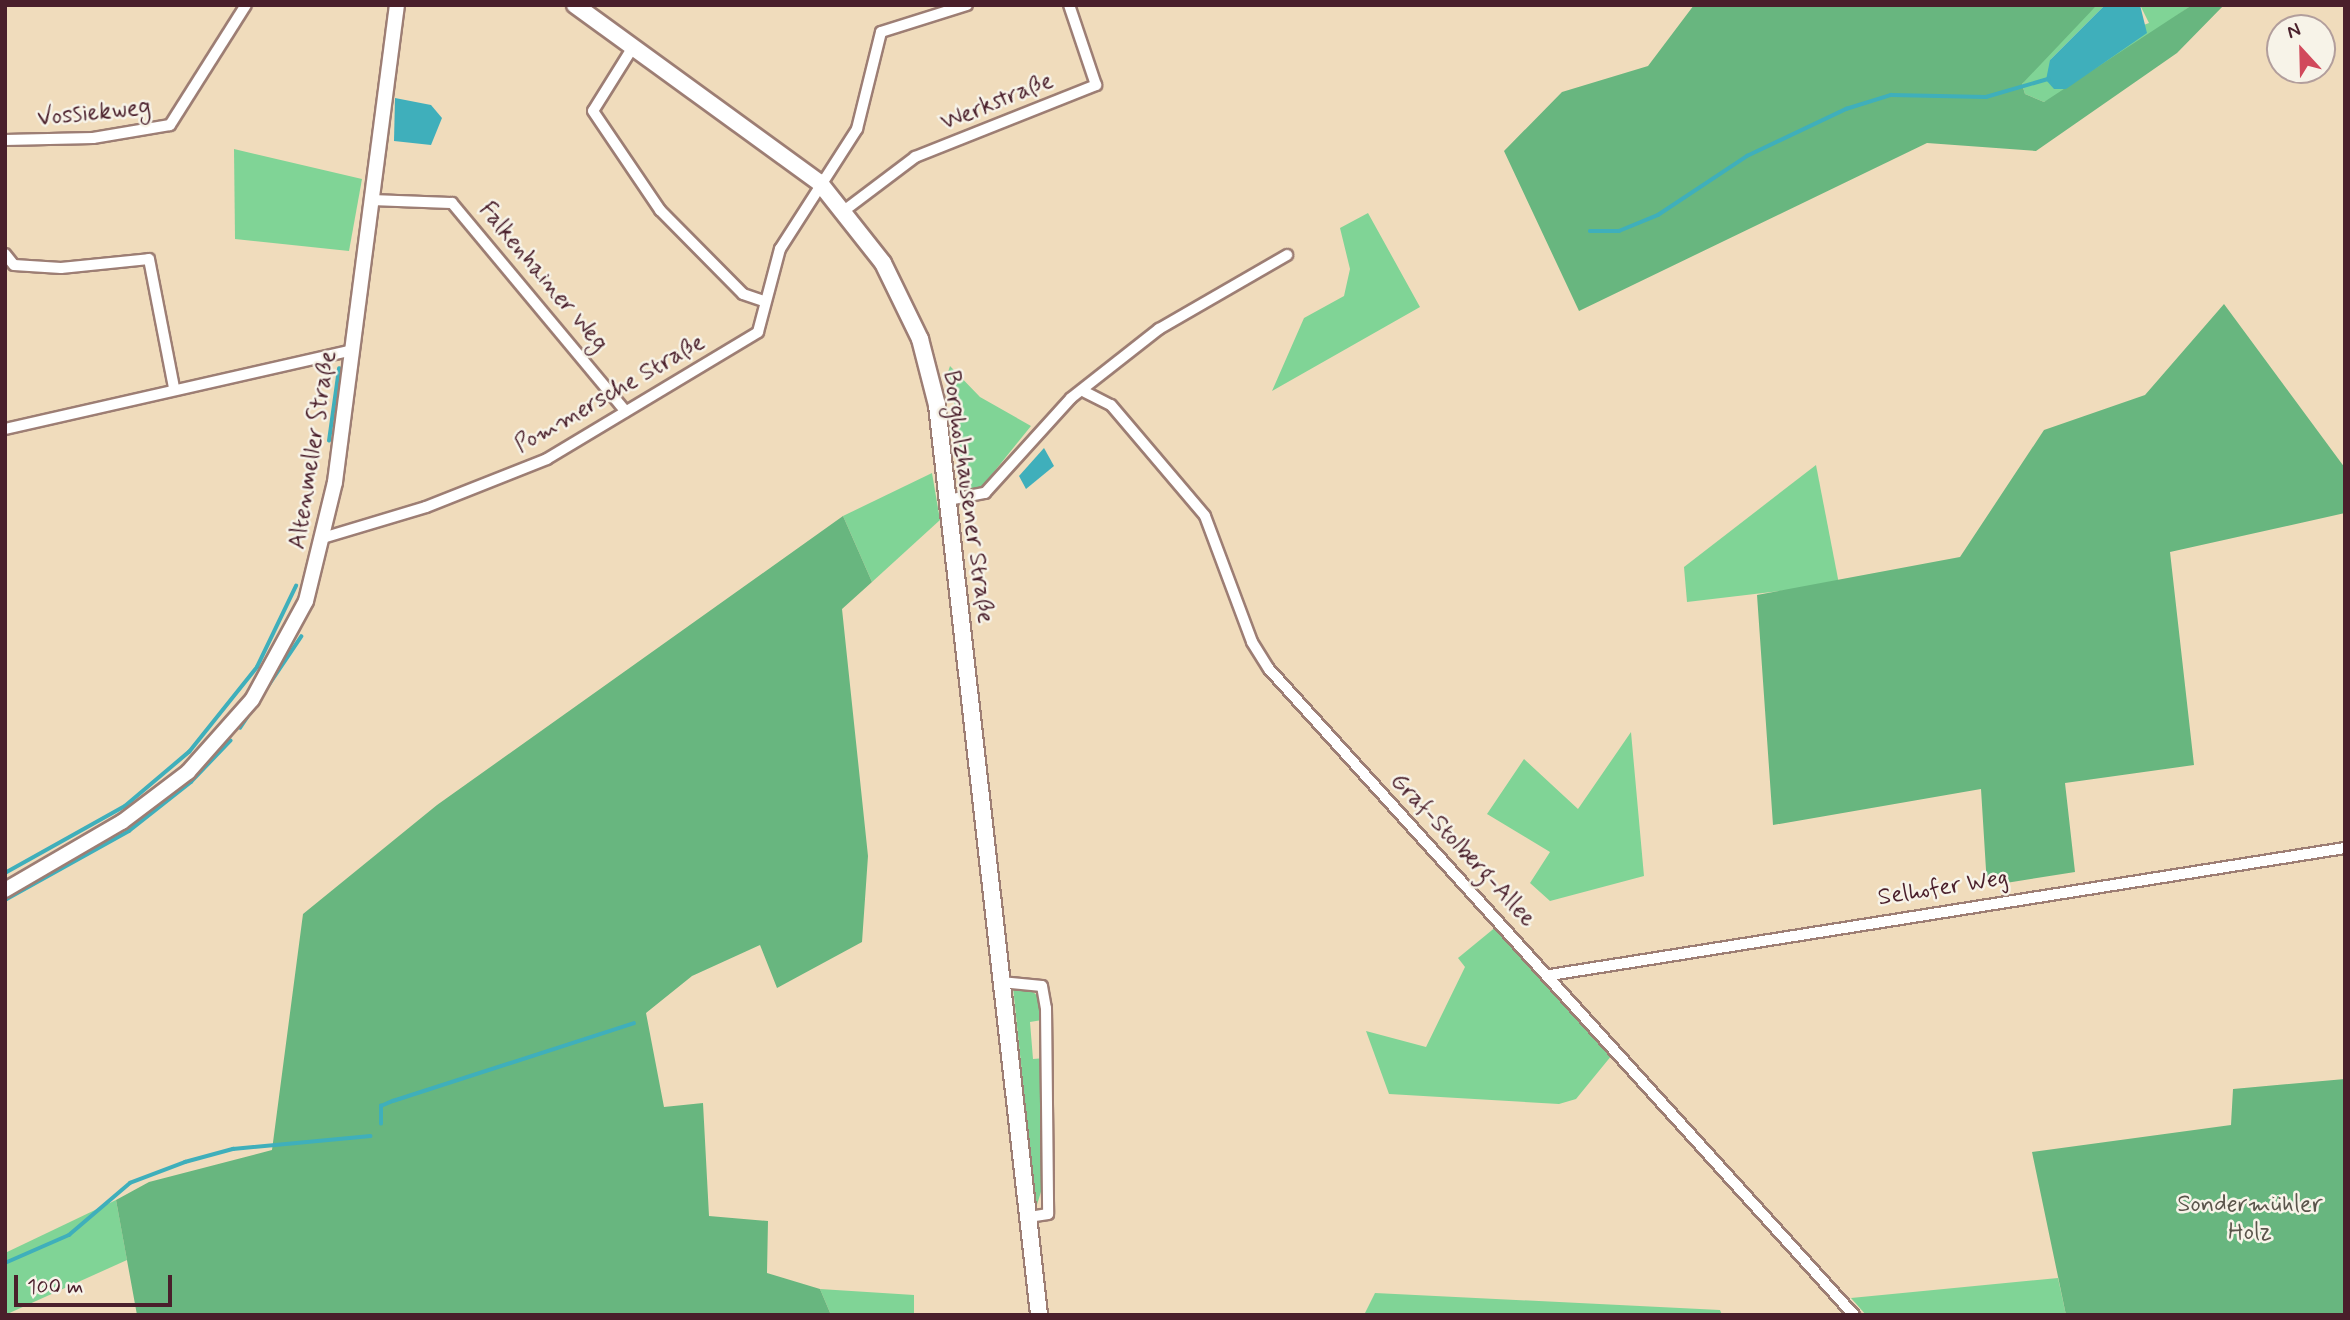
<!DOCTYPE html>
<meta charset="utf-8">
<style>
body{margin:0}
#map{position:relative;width:2350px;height:1320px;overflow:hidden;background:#f0dcbc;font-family:Mynerve,sans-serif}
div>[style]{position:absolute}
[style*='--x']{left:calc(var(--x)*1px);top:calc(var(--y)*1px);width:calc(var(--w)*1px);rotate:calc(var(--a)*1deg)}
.green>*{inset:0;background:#80d496}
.forest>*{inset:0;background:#68b67f}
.water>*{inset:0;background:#3fafbb}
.stream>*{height:3.5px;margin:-1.75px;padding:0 1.75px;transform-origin:1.75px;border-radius:1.75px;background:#3fafbb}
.roads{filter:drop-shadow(2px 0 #9d7e74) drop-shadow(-2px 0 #9d7e74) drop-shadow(0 2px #9d7e74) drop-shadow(0 -2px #9d7e74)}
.minor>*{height:10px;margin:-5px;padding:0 5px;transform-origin:5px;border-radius:5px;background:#fff}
.tertiary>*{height:14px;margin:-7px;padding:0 7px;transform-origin:7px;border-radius:7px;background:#fff}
.secondary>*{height:16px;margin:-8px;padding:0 8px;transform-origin:8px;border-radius:8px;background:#fff}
span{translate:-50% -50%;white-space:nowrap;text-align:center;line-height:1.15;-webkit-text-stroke:5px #f7f3e8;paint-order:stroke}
.street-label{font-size:24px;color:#4a1f2b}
.park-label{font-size:24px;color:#5a554b}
.frame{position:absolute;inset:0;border:7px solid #4a1f2b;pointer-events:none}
.north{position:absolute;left:2266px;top:14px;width:70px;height:70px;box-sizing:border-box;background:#f7f3e8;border:2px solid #b29e9c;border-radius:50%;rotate:338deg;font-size:19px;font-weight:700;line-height:28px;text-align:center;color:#4a1f2b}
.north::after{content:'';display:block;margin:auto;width:24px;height:32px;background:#d1495b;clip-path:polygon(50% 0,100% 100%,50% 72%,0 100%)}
.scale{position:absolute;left:14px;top:1275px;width:158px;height:32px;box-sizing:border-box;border:4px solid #4a1f2b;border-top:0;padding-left:9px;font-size:21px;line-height:24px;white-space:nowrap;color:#4a1f2b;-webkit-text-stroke:5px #f7f3e8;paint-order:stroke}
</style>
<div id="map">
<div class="green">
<i style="clip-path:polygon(2097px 5px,2105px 5px,2050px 60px,2149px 23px,2140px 5px,2192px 5px,2067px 92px,2044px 102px,2025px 94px,2022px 84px,2044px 54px)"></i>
<i style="clip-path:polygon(234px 149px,362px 179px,349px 251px,235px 239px)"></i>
<i style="clip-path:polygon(1368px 213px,1420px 307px,1272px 391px,1304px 318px,1344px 296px,1350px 269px,1340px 228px)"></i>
<i style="clip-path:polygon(950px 366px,980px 397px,1031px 426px,981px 488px,962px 489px,957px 413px,946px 378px)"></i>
<i style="clip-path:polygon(1816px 465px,1839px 584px,1687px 602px,1684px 567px)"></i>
<i style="clip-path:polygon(932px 473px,940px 520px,872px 582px,843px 516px)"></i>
<i style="clip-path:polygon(1631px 732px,1644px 876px,1550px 901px,1530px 883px,1550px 852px,1487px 814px,1524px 759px,1578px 809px)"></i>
<i style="clip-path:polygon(1497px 926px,1612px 1055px,1576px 1099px,1559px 1104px,1389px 1094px,1366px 1031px,1426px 1047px,1465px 967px,1458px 958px)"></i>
<i style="clip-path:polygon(1013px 987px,1027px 987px,1039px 997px,1042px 1020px,1030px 1022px,1033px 1059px,1045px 1058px,1044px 1182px,1036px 1208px)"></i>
<i style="clip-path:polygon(116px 1200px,127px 1260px,5px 1315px,5px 1253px)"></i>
<i style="clip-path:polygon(2058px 1278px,2066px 1315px,1866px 1315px,1851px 1298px)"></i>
<i style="clip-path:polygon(820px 1289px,914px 1295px,914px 1315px,831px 1315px)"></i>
<i style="clip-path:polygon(1375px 1293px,1720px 1310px,1722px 1315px,1364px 1315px)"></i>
</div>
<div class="forest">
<i style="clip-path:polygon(1694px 5px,2097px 5px,2022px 84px,2025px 94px,2044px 102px,2192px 5px,2224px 5px,2177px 53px,2036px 151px,1927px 143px,1579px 311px,1504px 151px,1562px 92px,1648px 66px)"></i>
<i style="clip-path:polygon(2224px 304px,2345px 468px,2345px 513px,2170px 552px,2194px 765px,2065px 783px,2075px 872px,1987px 886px,1981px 789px,1773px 825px,1757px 595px,1960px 557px,2044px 430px,2145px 395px)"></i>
<i style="clip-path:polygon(843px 516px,872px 582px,842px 609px,868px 856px,862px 942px,777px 988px,760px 945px,692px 976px,646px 1013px,664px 1107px,703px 1103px,709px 1216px,768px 1221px,767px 1273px,820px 1289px,831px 1315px,137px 1315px,116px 1200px,149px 1182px,272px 1150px,303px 914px,437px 805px)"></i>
<i style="clip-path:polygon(2345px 1079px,2345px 1315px,2066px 1315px,2032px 1152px,2231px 1125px,2233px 1089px)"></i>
</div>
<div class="water">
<i style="clip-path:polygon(2105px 5px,2140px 5px,2147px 33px,2066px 89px,2054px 89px,2046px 80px,2050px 60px)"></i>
<i style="clip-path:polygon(395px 98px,431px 105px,442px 118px,431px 145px,394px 141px)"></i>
<i style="clip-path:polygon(1044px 448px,1054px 466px,1026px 489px,1019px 476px)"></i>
</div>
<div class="stream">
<i style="--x:1590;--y:231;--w:29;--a:0"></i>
<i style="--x:1619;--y:231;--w:42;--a:-22.3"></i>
<i style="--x:1658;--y:215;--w:107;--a:-33.5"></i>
<i style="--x:1747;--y:156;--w:110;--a:-25.4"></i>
<i style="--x:1846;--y:109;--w:47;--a:-17.3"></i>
<i style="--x:1891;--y:95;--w:95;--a:1.2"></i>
<i style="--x:1986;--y:97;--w:65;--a:-16.2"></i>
<i style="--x:329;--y:441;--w:73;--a:-82.1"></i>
<i style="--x:240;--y:728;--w:110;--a:-56.2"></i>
<i style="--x:5;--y:873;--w:137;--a:-29.2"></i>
<i style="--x:125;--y:806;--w:84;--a:-40.2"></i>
<i style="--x:189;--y:752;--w:109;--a:-51.3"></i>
<i style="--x:257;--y:667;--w:90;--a:-64.3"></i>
<i style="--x:5;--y:900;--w:142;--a:-29.1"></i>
<i style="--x:129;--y:831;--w:79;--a:-38.3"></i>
<i style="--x:191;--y:782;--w:57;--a:-46.4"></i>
<i style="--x:381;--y:1124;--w:18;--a:-90"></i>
<i style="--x:381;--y:1106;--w:13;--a:-23"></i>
<i style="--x:393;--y:1101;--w:253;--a:-17.9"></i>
<i style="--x:5;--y:1263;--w:70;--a:-23.6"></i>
<i style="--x:69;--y:1235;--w:80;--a:-40.4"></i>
<i style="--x:130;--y:1183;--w:59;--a:-20.9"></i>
<i style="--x:185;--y:1162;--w:50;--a:-15.2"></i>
<i style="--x:233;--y:1149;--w:138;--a:-5.4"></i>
</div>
<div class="roads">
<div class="minor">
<i style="--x:633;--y:47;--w:75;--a:122"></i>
<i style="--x:593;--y:111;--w:120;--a:55.9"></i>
<i style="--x:660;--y:210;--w:118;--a:45.3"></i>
<i style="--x:743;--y:294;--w:21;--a:19"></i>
<i style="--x:5;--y:140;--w:88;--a:-1.3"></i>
<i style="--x:93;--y:138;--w:78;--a:-9.6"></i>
<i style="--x:170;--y:125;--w:142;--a:-57.7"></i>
<i style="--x:370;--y:200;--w:82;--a:2.1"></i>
<i style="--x:452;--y:203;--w:271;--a:50.2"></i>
<i style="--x:845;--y:210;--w:88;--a:-37.1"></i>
<i style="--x:915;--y:157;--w:195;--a:-21.7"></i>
<i style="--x:1096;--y:85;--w:84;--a:-108.6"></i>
<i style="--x:5;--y:254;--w:14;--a:51"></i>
<i style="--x:14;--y:265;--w:47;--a:3.7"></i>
<i style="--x:61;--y:268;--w:88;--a:-5.8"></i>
<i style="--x:149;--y:259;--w:131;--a:79"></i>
<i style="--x:1085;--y:392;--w:29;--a:27"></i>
<i style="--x:1111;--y:405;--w:145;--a:49.7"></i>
<i style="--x:1205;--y:516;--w:134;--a:69.5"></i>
<i style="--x:1252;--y:642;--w:32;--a:58"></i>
<i style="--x:1269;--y:669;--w:872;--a:47.84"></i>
<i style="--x:5;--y:429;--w:357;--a:-12.8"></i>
<i style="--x:948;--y:500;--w:38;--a:-11"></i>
<i style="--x:985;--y:493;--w:128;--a:-47.8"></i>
<i style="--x:1071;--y:398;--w:112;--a:-38.1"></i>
<i style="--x:1159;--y:329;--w:148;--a:-30"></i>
<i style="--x:326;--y:537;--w:104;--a:-16.7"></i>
<i style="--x:426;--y:507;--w:130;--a:-21.6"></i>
<i style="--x:547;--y:459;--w:246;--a:-31"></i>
<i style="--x:758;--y:332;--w:86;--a:-75.2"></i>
<i style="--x:780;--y:249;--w:143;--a:-57.3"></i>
<i style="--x:857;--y:129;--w:100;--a:-76.1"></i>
<i style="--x:881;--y:32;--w:90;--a:-17.4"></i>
<i style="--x:1550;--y:975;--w:805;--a:-9.08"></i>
<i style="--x:1001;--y:982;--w:41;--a:5.6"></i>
<i style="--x:1042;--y:986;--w:22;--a:80"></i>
<i style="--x:1046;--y:1008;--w:206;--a:89.4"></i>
<i style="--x:1048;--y:1214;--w:20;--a:171"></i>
</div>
<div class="tertiary">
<i style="--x:5;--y:890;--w:135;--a:-30.2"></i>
<i style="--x:122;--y:822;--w:83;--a:-37.1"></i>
<i style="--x:188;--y:772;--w:96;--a:-48.4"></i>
<i style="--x:252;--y:700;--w:113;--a:-61.4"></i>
<i style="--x:306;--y:601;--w:122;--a:-76.3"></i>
<i style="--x:335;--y:482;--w:481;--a:-82.6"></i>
</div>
<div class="secondary">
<i style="--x:575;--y:5;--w:301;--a:36"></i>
<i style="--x:819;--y:182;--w:103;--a:51.7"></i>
<i style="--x:883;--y:263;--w:85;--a:64"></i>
<i style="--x:920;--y:339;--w:68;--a:75.6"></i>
<i style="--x:937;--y:405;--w:916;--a:83.6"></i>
</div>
</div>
<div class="street-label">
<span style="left:997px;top:102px;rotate:-22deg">Werkstraße</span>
<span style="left:94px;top:113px;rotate:-6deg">Vossiekweg</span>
<span style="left:543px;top:277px;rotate:50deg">Falkenhainer Weg</span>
<span style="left:610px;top:394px;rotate:-30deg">Pommersche Straße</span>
<span style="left:313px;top:450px;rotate:-81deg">Altenmeller Straße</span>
<span style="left:968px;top:497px;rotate:82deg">Borgholzhausener Straße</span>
<span style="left:1463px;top:850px;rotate:47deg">Graf-Stolberg-Allee</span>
<span style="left:1943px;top:888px;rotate:-9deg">Selhofer Weg</span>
</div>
<div class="park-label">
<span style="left:2250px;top:1219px">Sondermühler<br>Holz</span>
</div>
<div class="frame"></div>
<div class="north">N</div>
<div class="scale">100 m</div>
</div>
